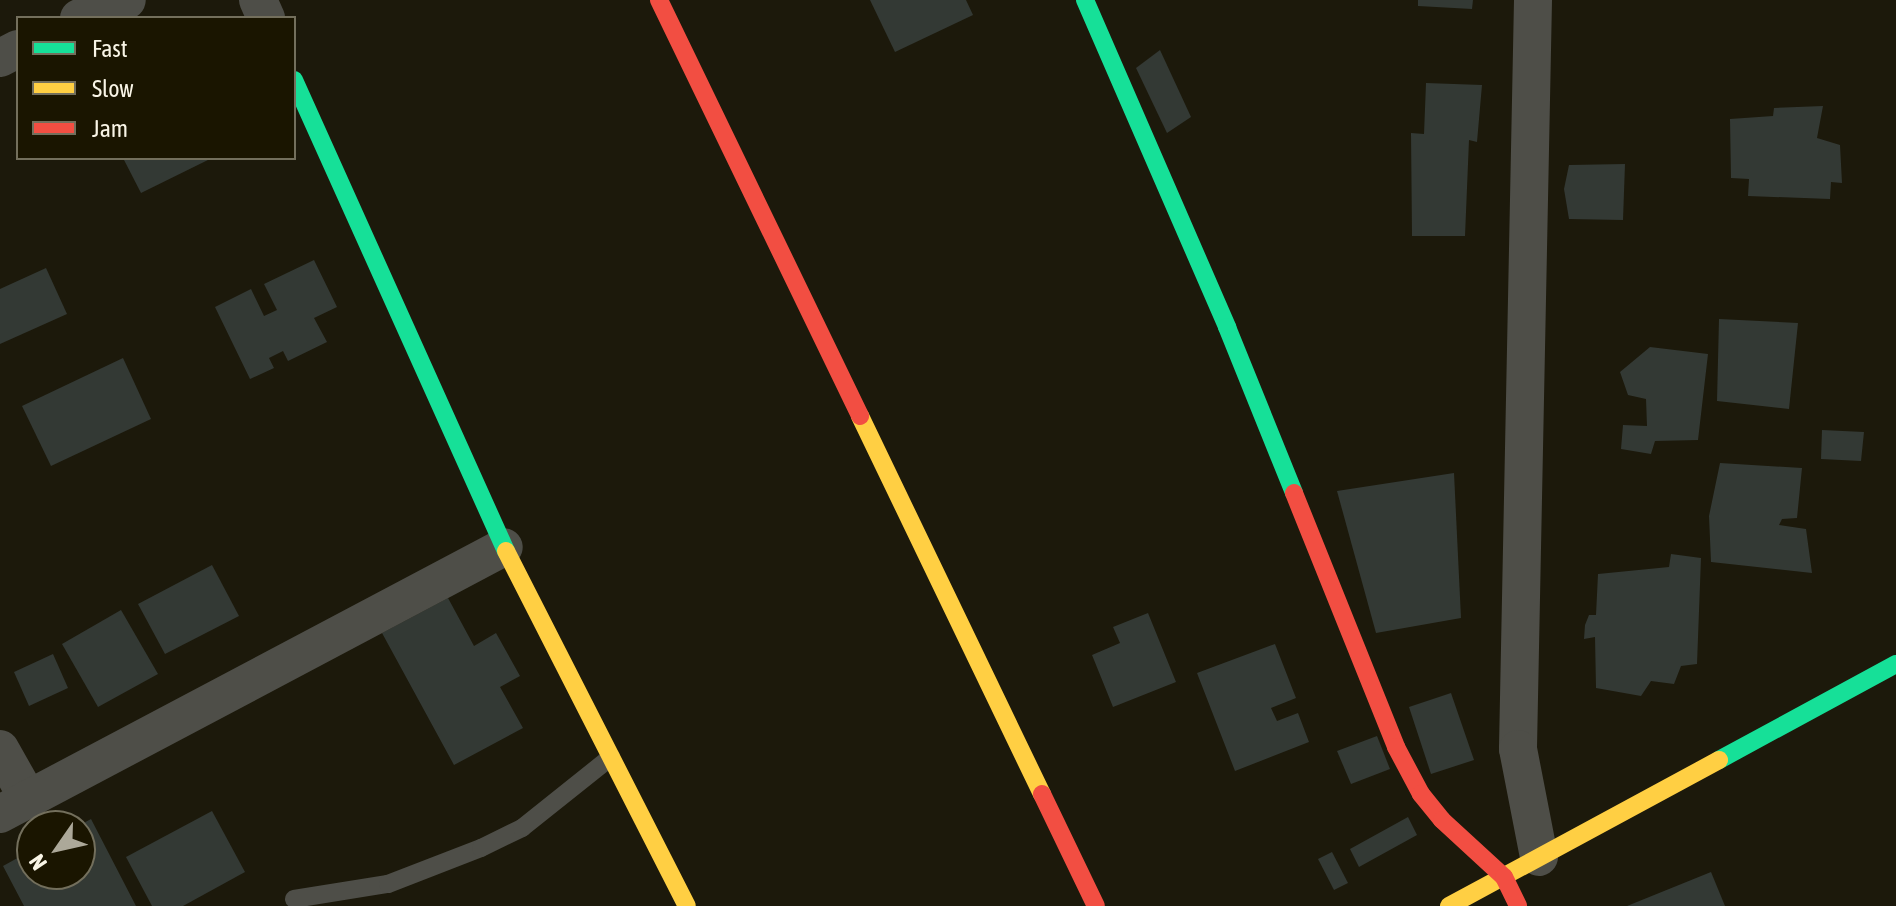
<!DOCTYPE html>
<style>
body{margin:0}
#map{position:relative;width:1896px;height:906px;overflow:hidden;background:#1c190b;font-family:"Asap Condensed",sans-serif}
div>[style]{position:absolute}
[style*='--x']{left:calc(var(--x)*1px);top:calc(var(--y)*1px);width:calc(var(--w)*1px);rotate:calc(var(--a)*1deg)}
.building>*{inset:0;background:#333934}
.lane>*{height:18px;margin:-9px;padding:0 9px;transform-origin:9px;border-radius:9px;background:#4e4e48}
.street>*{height:38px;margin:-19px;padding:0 19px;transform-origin:19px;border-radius:19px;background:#4e4e48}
.fast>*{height:18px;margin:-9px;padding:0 9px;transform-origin:9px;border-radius:9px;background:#16e098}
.slow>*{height:18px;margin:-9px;padding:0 9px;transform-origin:9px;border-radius:9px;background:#ffcf43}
.jam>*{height:18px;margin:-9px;padding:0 9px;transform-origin:9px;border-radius:9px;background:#f24e42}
span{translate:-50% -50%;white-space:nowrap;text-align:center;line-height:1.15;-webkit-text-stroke:7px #1a1500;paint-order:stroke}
.legend{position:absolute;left:16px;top:16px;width:280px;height:144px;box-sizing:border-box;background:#1a1500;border:2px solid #736f5c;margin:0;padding:10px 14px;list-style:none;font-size:24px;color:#f9f5e6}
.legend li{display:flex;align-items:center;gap:16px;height:40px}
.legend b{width:40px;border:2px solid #736f5c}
.north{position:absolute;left:16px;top:810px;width:80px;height:80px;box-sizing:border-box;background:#1a1500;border:2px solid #736f5c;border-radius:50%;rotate:236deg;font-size:22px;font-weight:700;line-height:32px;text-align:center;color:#f9f5e6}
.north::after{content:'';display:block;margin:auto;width:28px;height:36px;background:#aca899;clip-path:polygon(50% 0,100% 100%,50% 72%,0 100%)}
</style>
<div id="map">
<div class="building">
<i style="clip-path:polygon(870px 0,966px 0,973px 15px,895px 52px)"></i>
<i style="clip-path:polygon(1418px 0,1473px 0,1472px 9px,1418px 6px)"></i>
<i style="clip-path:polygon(1160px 50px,1191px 117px,1167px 133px,1136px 68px)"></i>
<i style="clip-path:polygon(1426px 83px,1482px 85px,1477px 142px,1469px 140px,1465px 236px,1412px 236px,1411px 133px,1424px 134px)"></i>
<i style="clip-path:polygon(1823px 106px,1817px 138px,1840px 145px,1842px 183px,1831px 182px,1830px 199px,1748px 196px,1749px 179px,1731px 178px,1730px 119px,1773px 116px,1774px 108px)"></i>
<i style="clip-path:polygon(123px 158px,212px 158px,141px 193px)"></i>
<i style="clip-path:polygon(1625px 164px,1623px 220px,1569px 219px,1564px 189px,1569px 165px)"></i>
<i style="clip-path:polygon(314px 260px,337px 307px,314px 318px,327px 342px,288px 361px,283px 351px,269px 358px,274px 368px,250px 379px,215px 307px,251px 289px,264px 316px,277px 310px,264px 284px)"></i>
<i style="clip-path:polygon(46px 268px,67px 314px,0 344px,0 289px)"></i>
<i style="clip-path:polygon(1719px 319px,1798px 323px,1789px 409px,1717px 401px)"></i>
<i style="clip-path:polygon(1650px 347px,1708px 354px,1698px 440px,1655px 441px,1651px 454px,1621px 449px,1623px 425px,1647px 426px,1646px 399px,1628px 395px,1620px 372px)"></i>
<i style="clip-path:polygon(123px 358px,151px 419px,51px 466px,22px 406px)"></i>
<i style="clip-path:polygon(1822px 430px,1864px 432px,1861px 461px,1821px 459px)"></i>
<i style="clip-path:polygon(1720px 463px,1802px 468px,1797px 518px,1782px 519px,1779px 525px,1806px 529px,1812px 573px,1711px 562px,1709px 516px)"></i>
<i style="clip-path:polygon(1454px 473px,1461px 618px,1376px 633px,1337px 491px)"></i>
<i style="clip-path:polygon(1671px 554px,1701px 558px,1697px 664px,1681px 666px,1674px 684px,1651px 681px,1641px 696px,1596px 688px,1595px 637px,1584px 639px,1585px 625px,1589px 615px,1596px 615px,1598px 574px,1669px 567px)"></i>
<i style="clip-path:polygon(212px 565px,239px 616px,165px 654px,138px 604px)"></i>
<i style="clip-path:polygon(448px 598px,474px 646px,496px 633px,520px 676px,500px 687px,523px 728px,454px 765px,382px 633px)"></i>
<i style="clip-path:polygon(121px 610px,158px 674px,98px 707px,62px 644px)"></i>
<i style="clip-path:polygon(1148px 613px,1176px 682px,1113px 707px,1092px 655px,1120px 643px,1113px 627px)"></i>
<i style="clip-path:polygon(1275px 644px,1296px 698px,1271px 708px,1277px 721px,1298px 713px,1309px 742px,1235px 771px,1197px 673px)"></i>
<i style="clip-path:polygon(53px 654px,68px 688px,29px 706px,14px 672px)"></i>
<i style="clip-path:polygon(1451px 693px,1474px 760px,1431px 774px,1409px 707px)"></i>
<i style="clip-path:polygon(1377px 736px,1390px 769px,1351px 784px,1337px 751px)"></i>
<i style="clip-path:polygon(212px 811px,245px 872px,183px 906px,152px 906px,126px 857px)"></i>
<i style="clip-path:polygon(1408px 817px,1417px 835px,1359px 867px,1350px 849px)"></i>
<i style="clip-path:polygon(91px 819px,136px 906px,24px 906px,3px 866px,32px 850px,32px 874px,80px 874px,80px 825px)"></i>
<i style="clip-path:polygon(1332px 852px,1348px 883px,1334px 890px,1318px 859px)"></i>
<i style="clip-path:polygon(1711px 872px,1725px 906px,1627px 906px)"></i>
</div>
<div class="lane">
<i style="--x:294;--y:899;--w:95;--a:-9.1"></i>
<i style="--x:388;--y:884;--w:100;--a:-21.2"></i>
<i style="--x:481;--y:848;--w:46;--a:-26"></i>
<i style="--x:522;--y:828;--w:114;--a:-38.6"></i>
</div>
<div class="street">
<i style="--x:258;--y:0;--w:20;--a:66"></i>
<i style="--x:1533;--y:0;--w:749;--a:91.15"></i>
<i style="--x:1518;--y:749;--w:110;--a:79"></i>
<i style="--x:79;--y:18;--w:51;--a:-20.6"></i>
<i style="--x:0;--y:58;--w:20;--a:-27"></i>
<i style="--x:0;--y:749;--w:59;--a:60.4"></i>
<i style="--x:0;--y:814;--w:570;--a:-27.91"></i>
</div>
<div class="fast">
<i style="--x:1085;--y:0;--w:357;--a:66.5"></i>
<i style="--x:1227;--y:327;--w:179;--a:68"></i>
<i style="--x:294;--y:80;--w:517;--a:65.77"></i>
<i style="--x:1719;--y:760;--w:201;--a:-28.5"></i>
</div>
<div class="slow">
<i style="--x:860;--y:416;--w:420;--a:64.3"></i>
<i style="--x:506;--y:551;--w:398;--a:63"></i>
<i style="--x:1449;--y:906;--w:307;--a:-28.4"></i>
</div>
<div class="jam">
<i style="--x:659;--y:0;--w:462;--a:64.2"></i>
<i style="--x:1294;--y:493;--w:274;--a:68.1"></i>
<i style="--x:1396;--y:747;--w:53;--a:62"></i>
<i style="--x:1421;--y:794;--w:33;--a:51"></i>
<i style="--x:1442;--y:820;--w:84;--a:42.6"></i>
<i style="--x:1504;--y:877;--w:32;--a:64"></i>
<i style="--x:1042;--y:794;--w:124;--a:64.3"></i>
</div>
<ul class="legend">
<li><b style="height:10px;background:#16e098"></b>Fast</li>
<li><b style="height:10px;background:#ffcf43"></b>Slow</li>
<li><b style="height:10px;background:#f24e42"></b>Jam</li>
</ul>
<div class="north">N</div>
</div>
